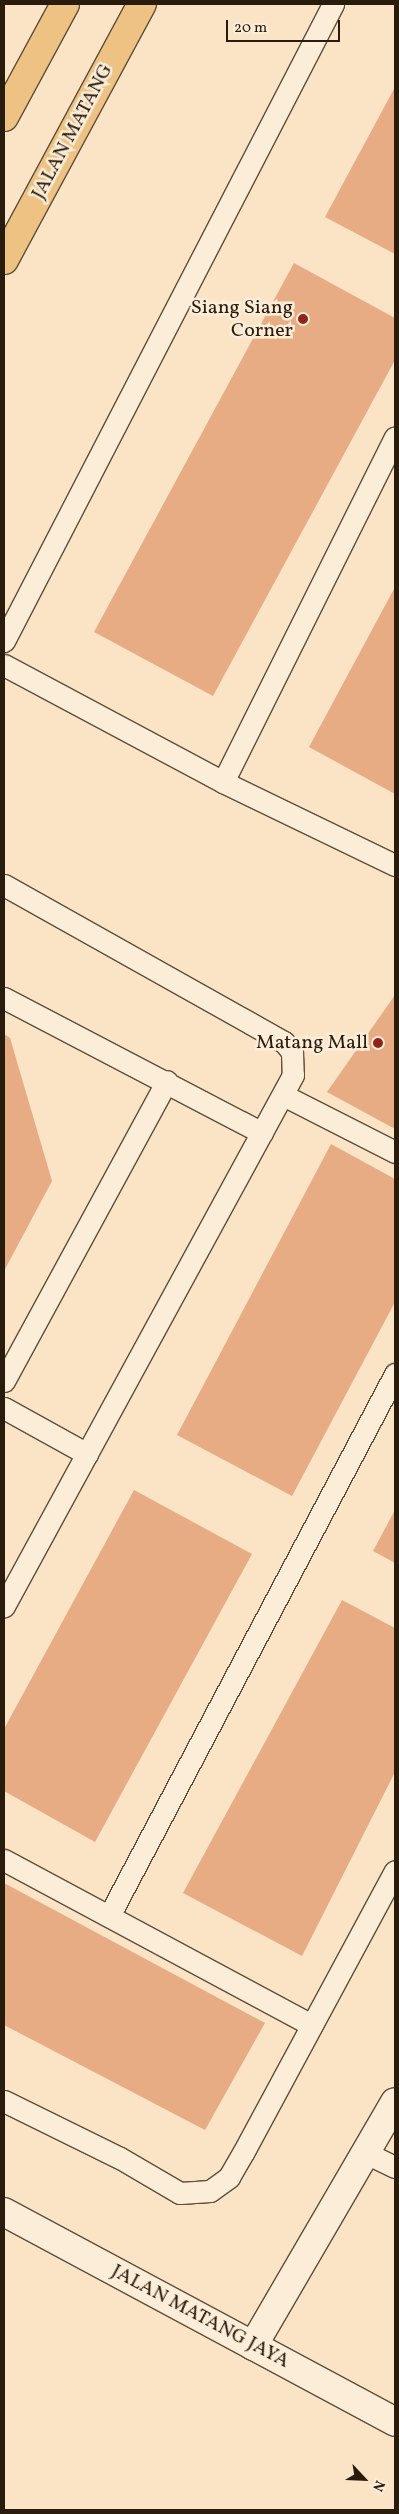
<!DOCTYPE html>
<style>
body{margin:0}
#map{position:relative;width:399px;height:2514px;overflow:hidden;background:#fae4c5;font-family:Vollkorn,serif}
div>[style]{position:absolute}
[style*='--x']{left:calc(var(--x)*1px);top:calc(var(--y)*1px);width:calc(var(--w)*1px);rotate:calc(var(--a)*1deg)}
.building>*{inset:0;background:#e7ac83}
.roads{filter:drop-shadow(1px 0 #5e4e3b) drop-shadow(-1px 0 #5e4e3b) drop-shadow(0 1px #5e4e3b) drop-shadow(0 -1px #5e4e3b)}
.lane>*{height:21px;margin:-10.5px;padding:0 10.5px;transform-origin:10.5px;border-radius:10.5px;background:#fcedd9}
.street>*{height:28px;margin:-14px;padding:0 14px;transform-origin:14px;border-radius:14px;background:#fcedd9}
.primary>*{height:28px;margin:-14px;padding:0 14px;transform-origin:14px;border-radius:14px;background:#edc282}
.dots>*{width:14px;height:14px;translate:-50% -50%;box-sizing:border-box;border:2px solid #fcedd9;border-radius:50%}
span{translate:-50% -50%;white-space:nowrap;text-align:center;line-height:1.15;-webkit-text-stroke:5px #fcedd9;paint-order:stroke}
.street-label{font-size:20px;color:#2a1c0d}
.poi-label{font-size:20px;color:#2a1c0d}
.right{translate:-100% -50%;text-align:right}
.frame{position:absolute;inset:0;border:5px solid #2a1c0d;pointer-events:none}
.north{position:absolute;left:339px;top:2454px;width:50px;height:50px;-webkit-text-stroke:4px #fcedd9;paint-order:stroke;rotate:115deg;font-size:14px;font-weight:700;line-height:20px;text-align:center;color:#2a1c0d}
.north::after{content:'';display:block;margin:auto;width:18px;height:22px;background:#2a1c0d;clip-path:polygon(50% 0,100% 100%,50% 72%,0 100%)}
.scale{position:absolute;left:226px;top:20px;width:114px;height:22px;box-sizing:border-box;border:2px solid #2a1c0d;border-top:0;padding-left:6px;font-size:15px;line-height:18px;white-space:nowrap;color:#2a1c0d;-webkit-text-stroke:4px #fcedd9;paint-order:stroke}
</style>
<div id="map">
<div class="building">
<i style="clip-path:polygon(395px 87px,395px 254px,325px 217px)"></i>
<i style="clip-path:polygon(294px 263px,395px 318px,395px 360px,213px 696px,94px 632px)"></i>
<i style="clip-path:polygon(395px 587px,395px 794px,309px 747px)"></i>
<i style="clip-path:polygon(395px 995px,395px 1129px,327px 1092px)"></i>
<i style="clip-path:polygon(4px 1034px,10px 1038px,52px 1181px,4px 1271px)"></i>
<i style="clip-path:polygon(331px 1144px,395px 1179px,395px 1302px,292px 1496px,177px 1435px)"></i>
<i style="clip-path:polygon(134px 1490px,252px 1554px,95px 1842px,4px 1791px,4px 1729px)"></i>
<i style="clip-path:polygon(395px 1510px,395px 1563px,373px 1551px)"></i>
<i style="clip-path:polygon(342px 1600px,395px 1628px,395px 1772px,302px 1956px,183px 1893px)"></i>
<i style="clip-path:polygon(4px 1883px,265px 2023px,205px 2130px,4px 2025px)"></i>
</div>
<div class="roads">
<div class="lane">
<i style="--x:4;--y:641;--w:717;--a:-62.68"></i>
<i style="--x:4;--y:665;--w:248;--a:28.1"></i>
<i style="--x:223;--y:782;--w:191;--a:25.8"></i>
<i style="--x:223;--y:782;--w:385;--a:-63.5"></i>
<i style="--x:4;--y:885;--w:321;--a:29.3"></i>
<i style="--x:284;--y:1042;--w:13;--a:51"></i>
<i style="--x:292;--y:1052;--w:23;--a:88"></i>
<i style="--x:293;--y:1075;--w:605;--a:118.56"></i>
<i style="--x:4;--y:998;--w:291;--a:27.6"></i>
<i style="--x:283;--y:1095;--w:126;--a:27"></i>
<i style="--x:4;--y:1381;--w:341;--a:-61.5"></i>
<i style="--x:4;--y:1408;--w:95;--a:29"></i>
<i style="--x:4;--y:1860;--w:349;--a:28.2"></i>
<i style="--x:109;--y:1916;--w:613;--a:-62.18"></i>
<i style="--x:4;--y:2101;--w:129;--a:26.2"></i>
<i style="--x:120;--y:2158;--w:69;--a:30.3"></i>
<i style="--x:180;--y:2193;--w:30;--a:-4"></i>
<i style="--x:210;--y:2191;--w:24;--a:-36"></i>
<i style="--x:229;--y:2177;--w:28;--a:-60"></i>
<i style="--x:243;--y:2153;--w:320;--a:-61.7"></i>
<i style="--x:368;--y:2154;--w:30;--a:26"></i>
</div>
<div class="street">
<i style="--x:4;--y:2212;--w:444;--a:28.2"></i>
<i style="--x:253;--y:2346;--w:282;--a:-59.8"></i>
</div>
<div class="primary">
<i style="--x:4;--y:117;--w:128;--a:-61.6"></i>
<i style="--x:4;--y:260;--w:291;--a:-61.7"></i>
</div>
</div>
<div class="dots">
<i style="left:303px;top:319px;background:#8f2418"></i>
<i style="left:378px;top:1043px;background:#8f2418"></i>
</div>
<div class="street-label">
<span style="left:73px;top:132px;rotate:-62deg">JALAN MATANG</span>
<span style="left:200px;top:2317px;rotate:28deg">JALAN MATANG JAYA</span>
</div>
<div class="poi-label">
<span class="right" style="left:293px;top:320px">Siang Siang<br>Corner</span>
<span class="right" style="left:368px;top:1043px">Matang Mall</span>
</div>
<div class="frame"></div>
<div class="north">N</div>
<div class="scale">20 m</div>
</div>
